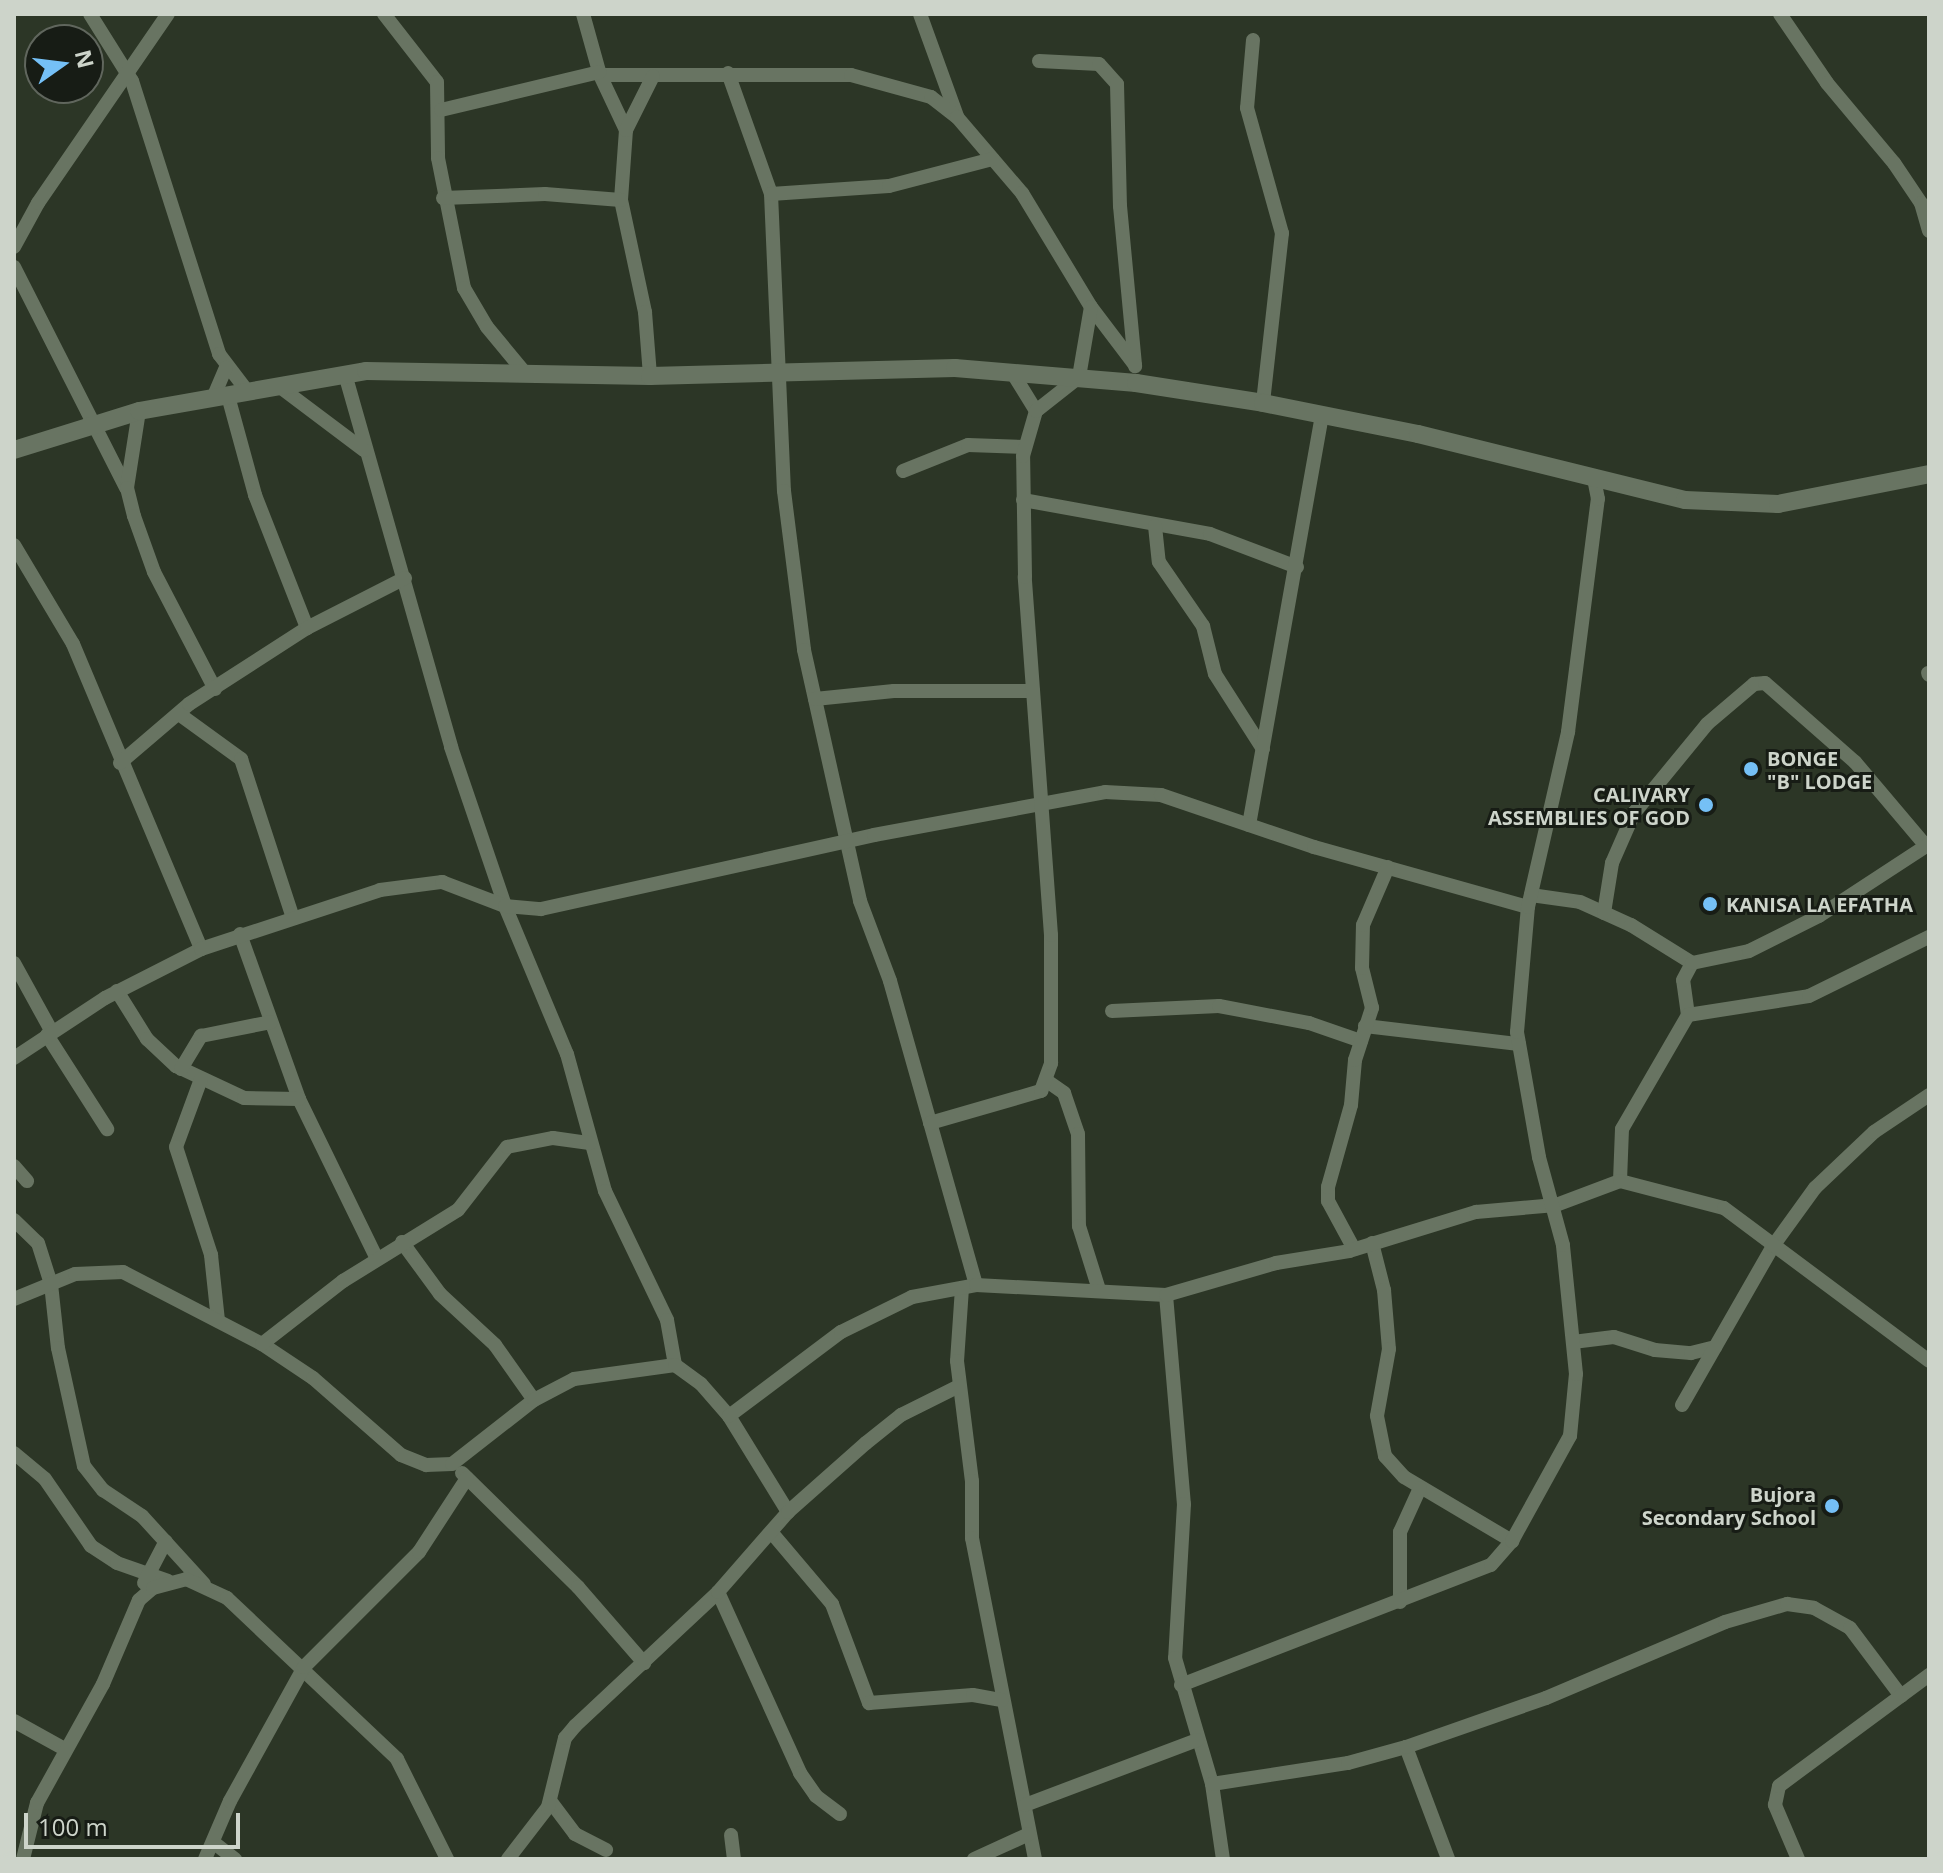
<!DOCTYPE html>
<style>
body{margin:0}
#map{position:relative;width:1943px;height:1873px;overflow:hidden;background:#2c3626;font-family:"Open Sans",sans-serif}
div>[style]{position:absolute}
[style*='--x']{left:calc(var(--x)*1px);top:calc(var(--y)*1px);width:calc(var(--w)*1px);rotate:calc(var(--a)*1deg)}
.minor>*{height:14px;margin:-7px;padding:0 7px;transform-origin:7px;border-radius:7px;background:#687462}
.tertiary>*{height:18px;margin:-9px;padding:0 9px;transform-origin:9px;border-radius:9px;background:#687462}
.dots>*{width:22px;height:22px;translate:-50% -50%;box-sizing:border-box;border:4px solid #171c15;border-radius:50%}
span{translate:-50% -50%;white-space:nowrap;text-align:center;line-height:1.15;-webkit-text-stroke:6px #171c15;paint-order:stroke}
.poi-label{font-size:20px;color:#cdd4ca;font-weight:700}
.left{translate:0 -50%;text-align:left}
.right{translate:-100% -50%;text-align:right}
.frame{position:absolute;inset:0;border:16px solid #cdd4ca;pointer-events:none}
.north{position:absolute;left:24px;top:24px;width:80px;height:80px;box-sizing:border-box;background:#171c15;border:2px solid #60665d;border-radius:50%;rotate:76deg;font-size:22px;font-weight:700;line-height:32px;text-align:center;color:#cdd4ca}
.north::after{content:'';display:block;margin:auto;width:28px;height:36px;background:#75c0f6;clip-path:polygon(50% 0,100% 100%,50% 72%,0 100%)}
.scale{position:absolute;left:24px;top:1813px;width:216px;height:36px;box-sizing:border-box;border:4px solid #cdd4ca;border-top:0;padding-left:10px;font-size:24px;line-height:28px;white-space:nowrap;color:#cdd4ca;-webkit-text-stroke:6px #171c15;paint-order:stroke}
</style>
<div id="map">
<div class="minor">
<i style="--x:90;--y:14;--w:79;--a:57.9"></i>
<i style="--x:132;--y:81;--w:287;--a:72.3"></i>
<i style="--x:219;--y:354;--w:48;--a:52.7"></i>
<i style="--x:384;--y:14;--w:86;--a:52.1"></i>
<i style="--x:437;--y:82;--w:76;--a:89.2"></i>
<i style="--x:438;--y:158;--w:133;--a:78.7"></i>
<i style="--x:464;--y:288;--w:45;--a:59.5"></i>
<i style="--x:487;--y:327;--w:60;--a:50.4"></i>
<i style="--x:583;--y:14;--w:63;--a:74.4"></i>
<i style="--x:600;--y:75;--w:61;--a:64.7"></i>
<i style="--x:626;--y:130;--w:70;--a:94.1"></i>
<i style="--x:621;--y:200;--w:115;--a:77.9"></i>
<i style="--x:645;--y:312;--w:64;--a:85.5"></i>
<i style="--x:920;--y:14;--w:109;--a:70.1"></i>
<i style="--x:1780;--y:14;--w:83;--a:55.7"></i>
<i style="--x:1827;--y:83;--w:104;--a:50.1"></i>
<i style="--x:1894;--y:163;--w:48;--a:56"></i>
<i style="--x:1921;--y:203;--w:29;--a:74"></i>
<i style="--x:1253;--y:40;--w:68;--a:95"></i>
<i style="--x:1247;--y:108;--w:130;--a:74.4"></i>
<i style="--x:1282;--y:233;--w:171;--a:96.4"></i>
<i style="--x:1039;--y:61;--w:60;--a:2.9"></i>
<i style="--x:1099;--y:64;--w:27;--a:48"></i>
<i style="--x:1117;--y:84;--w:122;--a:88.6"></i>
<i style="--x:1120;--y:206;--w:161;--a:84.6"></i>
<i style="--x:728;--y:73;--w:128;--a:70.4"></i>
<i style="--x:771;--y:194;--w:297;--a:87.5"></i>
<i style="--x:784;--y:491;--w:160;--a:82.8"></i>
<i style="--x:804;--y:650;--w:257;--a:77.4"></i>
<i style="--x:860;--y:901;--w:85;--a:69.4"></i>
<i style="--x:890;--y:981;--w:316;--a:74.2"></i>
<i style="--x:600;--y:75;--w:251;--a:0"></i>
<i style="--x:851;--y:75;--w:83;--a:15.4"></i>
<i style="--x:931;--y:97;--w:33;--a:38"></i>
<i style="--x:957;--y:117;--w:100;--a:49.5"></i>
<i style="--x:1022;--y:193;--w:133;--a:58.8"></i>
<i style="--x:1091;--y:307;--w:73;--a:52.8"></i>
<i style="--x:441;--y:110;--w:163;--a:-13.5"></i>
<i style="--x:626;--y:130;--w:60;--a:-63.4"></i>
<i style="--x:771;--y:194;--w:118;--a:-3.9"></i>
<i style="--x:889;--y:186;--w:107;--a:-14.6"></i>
<i style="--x:443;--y:198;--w:102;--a:-2.2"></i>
<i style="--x:545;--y:194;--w:76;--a:4.5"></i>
<i style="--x:14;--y:247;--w:50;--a:-61.4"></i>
<i style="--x:38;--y:203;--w:229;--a:-55.5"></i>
<i style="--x:14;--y:267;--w:248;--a:63.1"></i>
<i style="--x:1012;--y:372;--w:46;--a:58.4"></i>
<i style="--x:345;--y:374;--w:388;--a:74.1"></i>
<i style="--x:451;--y:747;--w:168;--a:71.2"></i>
<i style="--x:505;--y:906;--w:160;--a:67.3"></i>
<i style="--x:567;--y:1054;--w:142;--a:74.5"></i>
<i style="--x:605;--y:1191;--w:143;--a:64.3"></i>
<i style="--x:667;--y:1320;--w:46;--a:79.9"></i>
<i style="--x:280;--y:387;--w:105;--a:36.9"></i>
<i style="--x:228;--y:396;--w:103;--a:74.7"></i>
<i style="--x:255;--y:495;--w:143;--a:68.6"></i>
<i style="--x:213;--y:398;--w:33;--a:-67"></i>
<i style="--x:139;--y:411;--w:78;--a:98.9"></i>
<i style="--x:127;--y:488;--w:29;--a:76"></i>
<i style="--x:134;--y:516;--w:59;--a:70.3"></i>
<i style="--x:154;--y:572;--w:132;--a:62.5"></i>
<i style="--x:903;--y:471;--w:70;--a:-21.8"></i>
<i style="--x:968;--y:445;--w:57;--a:2"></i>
<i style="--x:1023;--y:500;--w:190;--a:10.3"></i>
<i style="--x:1210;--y:534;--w:93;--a:20.8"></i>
<i style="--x:1155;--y:526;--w:36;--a:84"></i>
<i style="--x:1159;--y:562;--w:78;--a:55.5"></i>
<i style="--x:1203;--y:626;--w:49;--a:76"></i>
<i style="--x:1215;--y:674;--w:89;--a:57.4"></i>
<i style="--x:14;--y:545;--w:115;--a:59.2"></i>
<i style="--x:73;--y:644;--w:331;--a:67.2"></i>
<i style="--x:1928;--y:673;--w:2;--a:63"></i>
<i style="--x:815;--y:699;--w:79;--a:-5.8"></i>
<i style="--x:894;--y:691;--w:139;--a:0"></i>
<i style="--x:179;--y:714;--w:77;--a:36"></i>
<i style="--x:241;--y:759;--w:164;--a:71.9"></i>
<i style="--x:120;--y:763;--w:91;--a:-40.5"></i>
<i style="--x:189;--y:704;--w:140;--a:-32.8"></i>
<i style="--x:307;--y:628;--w:110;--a:-27"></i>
<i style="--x:1249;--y:825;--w:417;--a:-79.9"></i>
<i style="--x:1531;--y:895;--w:49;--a:8.1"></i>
<i style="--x:1580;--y:902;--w:56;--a:24.3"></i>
<i style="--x:1631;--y:925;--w:72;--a:31.9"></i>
<i style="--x:1604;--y:913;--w:51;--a:-80.9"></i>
<i style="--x:1612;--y:863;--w:55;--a:-66.3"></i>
<i style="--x:1634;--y:813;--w:115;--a:-50.6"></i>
<i style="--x:1707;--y:724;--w:62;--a:-40.4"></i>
<i style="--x:1754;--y:684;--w:11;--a:-5"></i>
<i style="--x:1765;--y:683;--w:120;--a:41.3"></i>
<i style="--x:1855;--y:762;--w:110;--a:49.8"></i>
<i style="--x:240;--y:934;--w:175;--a:70.3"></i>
<i style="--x:299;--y:1099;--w:178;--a:64"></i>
<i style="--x:14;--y:963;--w:79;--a:61.2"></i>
<i style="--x:117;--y:991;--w:57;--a:58"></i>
<i style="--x:147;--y:1039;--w:40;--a:43"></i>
<i style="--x:176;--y:1066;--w:75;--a:25.2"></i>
<i style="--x:244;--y:1098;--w:55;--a:1"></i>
<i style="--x:1112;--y:1011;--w:107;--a:-2.7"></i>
<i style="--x:1219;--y:1006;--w:92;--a:10.7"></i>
<i style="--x:1309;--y:1023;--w:55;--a:19.1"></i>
<i style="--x:1688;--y:1015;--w:35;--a:-98"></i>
<i style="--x:1683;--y:980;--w:19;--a:-62"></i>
<i style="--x:1692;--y:963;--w:58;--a:-11.9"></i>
<i style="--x:1749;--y:951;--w:78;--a:-26.6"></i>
<i style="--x:1819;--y:916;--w:131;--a:-33.2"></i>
<i style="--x:1365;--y:1026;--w:155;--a:6.7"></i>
<i style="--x:47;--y:1035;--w:112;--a:57.4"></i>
<i style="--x:14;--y:1058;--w:109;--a:-33.4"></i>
<i style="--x:105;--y:998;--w:108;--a:-27"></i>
<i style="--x:201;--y:949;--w:188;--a:-18.2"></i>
<i style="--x:380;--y:890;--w:63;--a:-7.4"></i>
<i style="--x:442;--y:882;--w:67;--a:20.9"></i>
<i style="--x:505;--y:906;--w:36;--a:5"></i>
<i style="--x:541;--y:909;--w:341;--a:-12.5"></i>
<i style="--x:874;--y:835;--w:235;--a:-10.5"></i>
<i style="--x:1105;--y:792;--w:56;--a:3.1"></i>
<i style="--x:1161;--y:795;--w:162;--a:18.8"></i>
<i style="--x:1314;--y:847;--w:222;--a:15.7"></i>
<i style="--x:181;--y:1069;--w:39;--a:-59"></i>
<i style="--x:201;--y:1036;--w:71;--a:-11.3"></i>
<i style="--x:201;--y:1079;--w:72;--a:110.2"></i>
<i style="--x:176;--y:1147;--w:114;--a:72"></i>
<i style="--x:211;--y:1255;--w:66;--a:83.9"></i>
<i style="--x:1047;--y:1081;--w:21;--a:35"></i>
<i style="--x:1064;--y:1093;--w:43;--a:71.1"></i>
<i style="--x:1078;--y:1134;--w:92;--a:89.4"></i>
<i style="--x:1079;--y:1226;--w:67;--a:72.6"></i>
<i style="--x:930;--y:1123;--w:116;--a:-16.1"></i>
<i style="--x:1041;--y:1091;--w:30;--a:-70"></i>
<i style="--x:1051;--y:1063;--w:128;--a:-90"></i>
<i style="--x:1051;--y:935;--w:359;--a:-94.2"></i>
<i style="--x:1025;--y:577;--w:121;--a:-90.9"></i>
<i style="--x:1023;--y:456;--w:47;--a:-73.9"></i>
<i style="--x:1036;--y:411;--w:55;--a:-38.3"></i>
<i style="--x:1079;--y:377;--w:71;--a:-80.3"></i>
<i style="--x:14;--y:1166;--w:20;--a:49"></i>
<i style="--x:1620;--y:1181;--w:52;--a:-87.8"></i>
<i style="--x:1622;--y:1129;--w:132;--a:-59.9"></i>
<i style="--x:1688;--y:1015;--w:122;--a:-8.9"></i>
<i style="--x:1809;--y:996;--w:134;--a:-26.2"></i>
<i style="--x:14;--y:1220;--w:33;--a:44"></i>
<i style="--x:38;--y:1243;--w:43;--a:72.4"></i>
<i style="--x:51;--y:1284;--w:64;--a:83.8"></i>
<i style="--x:58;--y:1348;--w:121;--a:77.6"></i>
<i style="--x:84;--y:1466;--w:31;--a:52"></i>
<i style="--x:103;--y:1490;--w:47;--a:33.7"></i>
<i style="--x:142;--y:1516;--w:92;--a:47.6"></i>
<i style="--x:402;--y:1242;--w:64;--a:53.8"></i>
<i style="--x:440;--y:1294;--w:75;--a:42.8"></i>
<i style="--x:495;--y:1345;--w:67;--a:54.7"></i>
<i style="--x:1372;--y:1243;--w:49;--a:75.7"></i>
<i style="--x:1384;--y:1290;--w:59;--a:85.2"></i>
<i style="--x:1389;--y:1349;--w:68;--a:100.2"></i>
<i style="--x:1377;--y:1416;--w:41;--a:78.7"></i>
<i style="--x:1385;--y:1456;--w:28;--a:48"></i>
<i style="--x:1404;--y:1477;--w:126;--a:30.7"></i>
<i style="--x:1354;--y:1249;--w:55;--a:-118.4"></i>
<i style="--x:1328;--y:1201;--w:14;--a:-90"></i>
<i style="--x:1328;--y:1187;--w:85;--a:-74.3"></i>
<i style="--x:1351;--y:1105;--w:45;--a:-84.9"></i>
<i style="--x:1355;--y:1060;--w:55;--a:-71.9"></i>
<i style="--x:1372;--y:1008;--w:41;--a:-104"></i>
<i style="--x:1362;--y:968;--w:43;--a:-88.7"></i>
<i style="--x:1363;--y:925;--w:63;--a:-66.7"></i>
<i style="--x:962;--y:1288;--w:73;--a:93.9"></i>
<i style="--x:957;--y:1361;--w:121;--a:82.9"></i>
<i style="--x:972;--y:1481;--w:57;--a:90"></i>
<i style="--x:972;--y:1538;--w:327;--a:78.9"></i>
<i style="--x:1166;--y:1295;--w:210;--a:85.1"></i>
<i style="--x:1184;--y:1504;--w:154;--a:93.3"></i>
<i style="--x:1175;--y:1658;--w:131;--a:73.6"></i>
<i style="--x:1212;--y:1784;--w:76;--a:81.7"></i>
<i style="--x:14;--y:1299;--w:66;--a:-22.3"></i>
<i style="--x:75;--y:1274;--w:48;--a:-2.4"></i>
<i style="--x:123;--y:1272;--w:157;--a:27.4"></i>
<i style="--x:262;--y:1344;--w:61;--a:33.7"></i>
<i style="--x:313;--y:1378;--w:117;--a:41.2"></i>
<i style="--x:401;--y:1455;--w:27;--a:22"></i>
<i style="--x:426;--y:1465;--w:26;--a:-2"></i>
<i style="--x:452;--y:1464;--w:104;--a:-38"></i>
<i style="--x:534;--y:1400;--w:45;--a:-27.7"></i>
<i style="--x:574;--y:1379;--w:102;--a:-7.9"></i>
<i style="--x:675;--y:1365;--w:32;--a:36"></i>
<i style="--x:701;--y:1384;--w:43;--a:48.8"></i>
<i style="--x:729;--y:1416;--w:113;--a:58.4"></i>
<i style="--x:1573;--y:1342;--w:41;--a:-7"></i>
<i style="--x:1614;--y:1337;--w:43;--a:17.6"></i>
<i style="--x:1655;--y:1350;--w:36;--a:5"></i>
<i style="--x:1691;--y:1353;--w:25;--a:-14"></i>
<i style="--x:262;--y:1344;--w:103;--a:-37.9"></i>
<i style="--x:343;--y:1281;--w:135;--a:-31.7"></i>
<i style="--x:458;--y:1210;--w:80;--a:-52.1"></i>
<i style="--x:507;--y:1147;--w:47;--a:-11.1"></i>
<i style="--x:553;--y:1138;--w:37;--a:8"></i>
<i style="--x:1682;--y:1405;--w:183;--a:-60.2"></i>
<i style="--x:1773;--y:1246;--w:72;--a:-54.1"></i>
<i style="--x:1815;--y:1188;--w:81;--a:-43.5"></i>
<i style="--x:1874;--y:1132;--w:66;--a:-33.9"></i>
<i style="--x:729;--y:1416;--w:140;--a:-36.9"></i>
<i style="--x:841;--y:1332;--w:79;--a:-26.2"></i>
<i style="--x:912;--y:1297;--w:65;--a:-10.6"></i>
<i style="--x:976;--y:1285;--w:190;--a:3"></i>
<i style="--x:1166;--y:1295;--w:115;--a:-16.2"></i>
<i style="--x:1276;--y:1263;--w:74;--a:-9.3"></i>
<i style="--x:1349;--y:1251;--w:133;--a:-17.1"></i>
<i style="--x:1476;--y:1212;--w:80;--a:-5"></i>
<i style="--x:1556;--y:1205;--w:68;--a:-20.6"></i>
<i style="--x:1620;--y:1181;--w:107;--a:14.6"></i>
<i style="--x:1724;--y:1208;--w:256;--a:36.7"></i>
<i style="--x:14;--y:1453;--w:40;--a:40"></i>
<i style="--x:45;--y:1479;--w:81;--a:55.5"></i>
<i style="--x:91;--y:1546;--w:31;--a:33"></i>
<i style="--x:117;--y:1563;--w:54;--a:19.4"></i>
<i style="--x:462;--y:1473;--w:163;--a:44.5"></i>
<i style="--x:578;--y:1587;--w:101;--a:49"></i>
<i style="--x:772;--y:1533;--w:93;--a:49.8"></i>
<i style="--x:832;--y:1604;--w:106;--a:69.5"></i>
<i style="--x:869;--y:1703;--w:104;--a:-4.4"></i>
<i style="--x:973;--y:1695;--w:29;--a:10"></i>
<i style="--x:144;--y:1583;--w:47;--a:-62.4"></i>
<i style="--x:718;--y:1592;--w:199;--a:65.6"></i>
<i style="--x:800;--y:1773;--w:28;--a:55"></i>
<i style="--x:816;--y:1796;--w:30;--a:37"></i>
<i style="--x:1400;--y:1602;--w:70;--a:-90"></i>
<i style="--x:1400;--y:1532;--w:48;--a:-65.6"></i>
<i style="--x:1181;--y:1685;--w:332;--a:-21.2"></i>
<i style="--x:1491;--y:1565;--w:32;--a:-49"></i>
<i style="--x:1512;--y:1541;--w:120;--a:-61.1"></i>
<i style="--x:1570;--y:1436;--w:62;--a:-84.5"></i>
<i style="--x:1576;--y:1374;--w:130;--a:-95.8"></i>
<i style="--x:1563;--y:1245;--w:91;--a:-105.3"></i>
<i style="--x:1539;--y:1157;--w:127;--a:-100"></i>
<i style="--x:1517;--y:1032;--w:125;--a:-85"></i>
<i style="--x:1528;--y:907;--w:180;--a:-77.1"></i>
<i style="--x:1568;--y:732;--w:235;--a:-82.7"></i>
<i style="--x:1598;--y:499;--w:21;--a:-101"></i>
<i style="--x:14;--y:1721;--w:56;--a:28.9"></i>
<i style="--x:1406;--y:1747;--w:120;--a:69.4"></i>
<i style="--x:1212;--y:1784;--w:138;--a:-8.8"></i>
<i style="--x:1348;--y:1763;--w:60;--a:-15.4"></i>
<i style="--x:1406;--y:1747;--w:148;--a:-19.3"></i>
<i style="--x:1546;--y:1698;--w:194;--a:-23"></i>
<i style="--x:1725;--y:1622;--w:65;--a:-16.2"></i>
<i style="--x:1787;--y:1604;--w:27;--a:8"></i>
<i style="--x:1814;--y:1608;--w:41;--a:29.1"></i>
<i style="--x:1850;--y:1628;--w:85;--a:53.1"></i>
<i style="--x:551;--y:1802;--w:40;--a:53"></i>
<i style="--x:575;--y:1834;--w:35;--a:27"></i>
<i style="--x:1025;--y:1805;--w:184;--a:-20.7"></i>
<i style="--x:731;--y:1835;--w:24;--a:83"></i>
<i style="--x:213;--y:1842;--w:28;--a:38"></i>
<i style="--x:23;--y:1859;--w:58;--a:-76"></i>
<i style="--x:37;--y:1803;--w:136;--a:-61"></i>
<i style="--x:103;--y:1684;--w:91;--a:-66.8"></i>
<i style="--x:139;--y:1600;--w:18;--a:-41"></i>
<i style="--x:153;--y:1588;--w:34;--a:-15"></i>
<i style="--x:186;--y:1579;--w:45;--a:24.9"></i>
<i style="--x:227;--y:1598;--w:234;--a:43.4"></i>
<i style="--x:397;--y:1759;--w:112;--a:63.4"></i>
<i style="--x:205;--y:1859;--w:63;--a:-66.7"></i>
<i style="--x:230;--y:1801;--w:153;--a:-61.1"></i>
<i style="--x:304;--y:1667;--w:163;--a:-45"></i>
<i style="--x:419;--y:1552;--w:88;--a:-57"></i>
<i style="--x:508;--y:1859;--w:66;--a:-52.4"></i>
<i style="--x:548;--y:1807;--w:71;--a:-76.2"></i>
<i style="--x:565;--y:1738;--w:16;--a:-50"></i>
<i style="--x:575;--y:1726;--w:196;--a:-43.1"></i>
<i style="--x:718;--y:1592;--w:106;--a:-48.8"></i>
<i style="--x:788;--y:1512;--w:104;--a:-41.5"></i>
<i style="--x:866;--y:1443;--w:45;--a:-38.7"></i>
<i style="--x:901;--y:1415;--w:65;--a:-26.6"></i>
<i style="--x:974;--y:1859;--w:60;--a:-24.4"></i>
<i style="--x:1798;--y:1859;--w:59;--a:-113.1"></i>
<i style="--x:1775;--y:1805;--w:19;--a:-78"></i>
<i style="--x:1779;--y:1786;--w:187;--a:-36.5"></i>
</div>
<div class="tertiary">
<i style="--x:14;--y:450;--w:131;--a:-17.3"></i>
<i style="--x:139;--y:411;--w:230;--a:-10"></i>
<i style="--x:366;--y:371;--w:284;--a:1"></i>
<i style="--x:650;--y:376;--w:305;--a:-1.5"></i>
<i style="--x:955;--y:368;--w:182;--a:4.7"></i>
<i style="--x:1136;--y:383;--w:129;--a:8.9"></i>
<i style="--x:1263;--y:403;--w:158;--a:11.3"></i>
<i style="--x:1418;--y:434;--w:275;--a:13.9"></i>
<i style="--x:1685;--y:500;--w:93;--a:2.5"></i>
<i style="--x:1778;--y:504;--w:154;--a:-11.2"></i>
</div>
<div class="dots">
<i style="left:1751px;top:769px;background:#75c0f6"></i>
<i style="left:1706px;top:805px;background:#75c0f6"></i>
<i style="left:1710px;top:904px;background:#75c0f6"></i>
<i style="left:1832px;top:1506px;background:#75c0f6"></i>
</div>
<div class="poi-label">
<span class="left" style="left:1767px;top:770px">BONGE<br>"B" LODGE</span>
<span class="right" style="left:1690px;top:806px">CALIVARY<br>ASSEMBLIES OF GOD</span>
<span class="left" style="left:1726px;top:904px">KANISA LA EFATHA</span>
<span class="right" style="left:1816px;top:1506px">Bujora<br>Secondary School</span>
</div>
<div class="frame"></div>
<div class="north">N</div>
<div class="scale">100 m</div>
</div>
